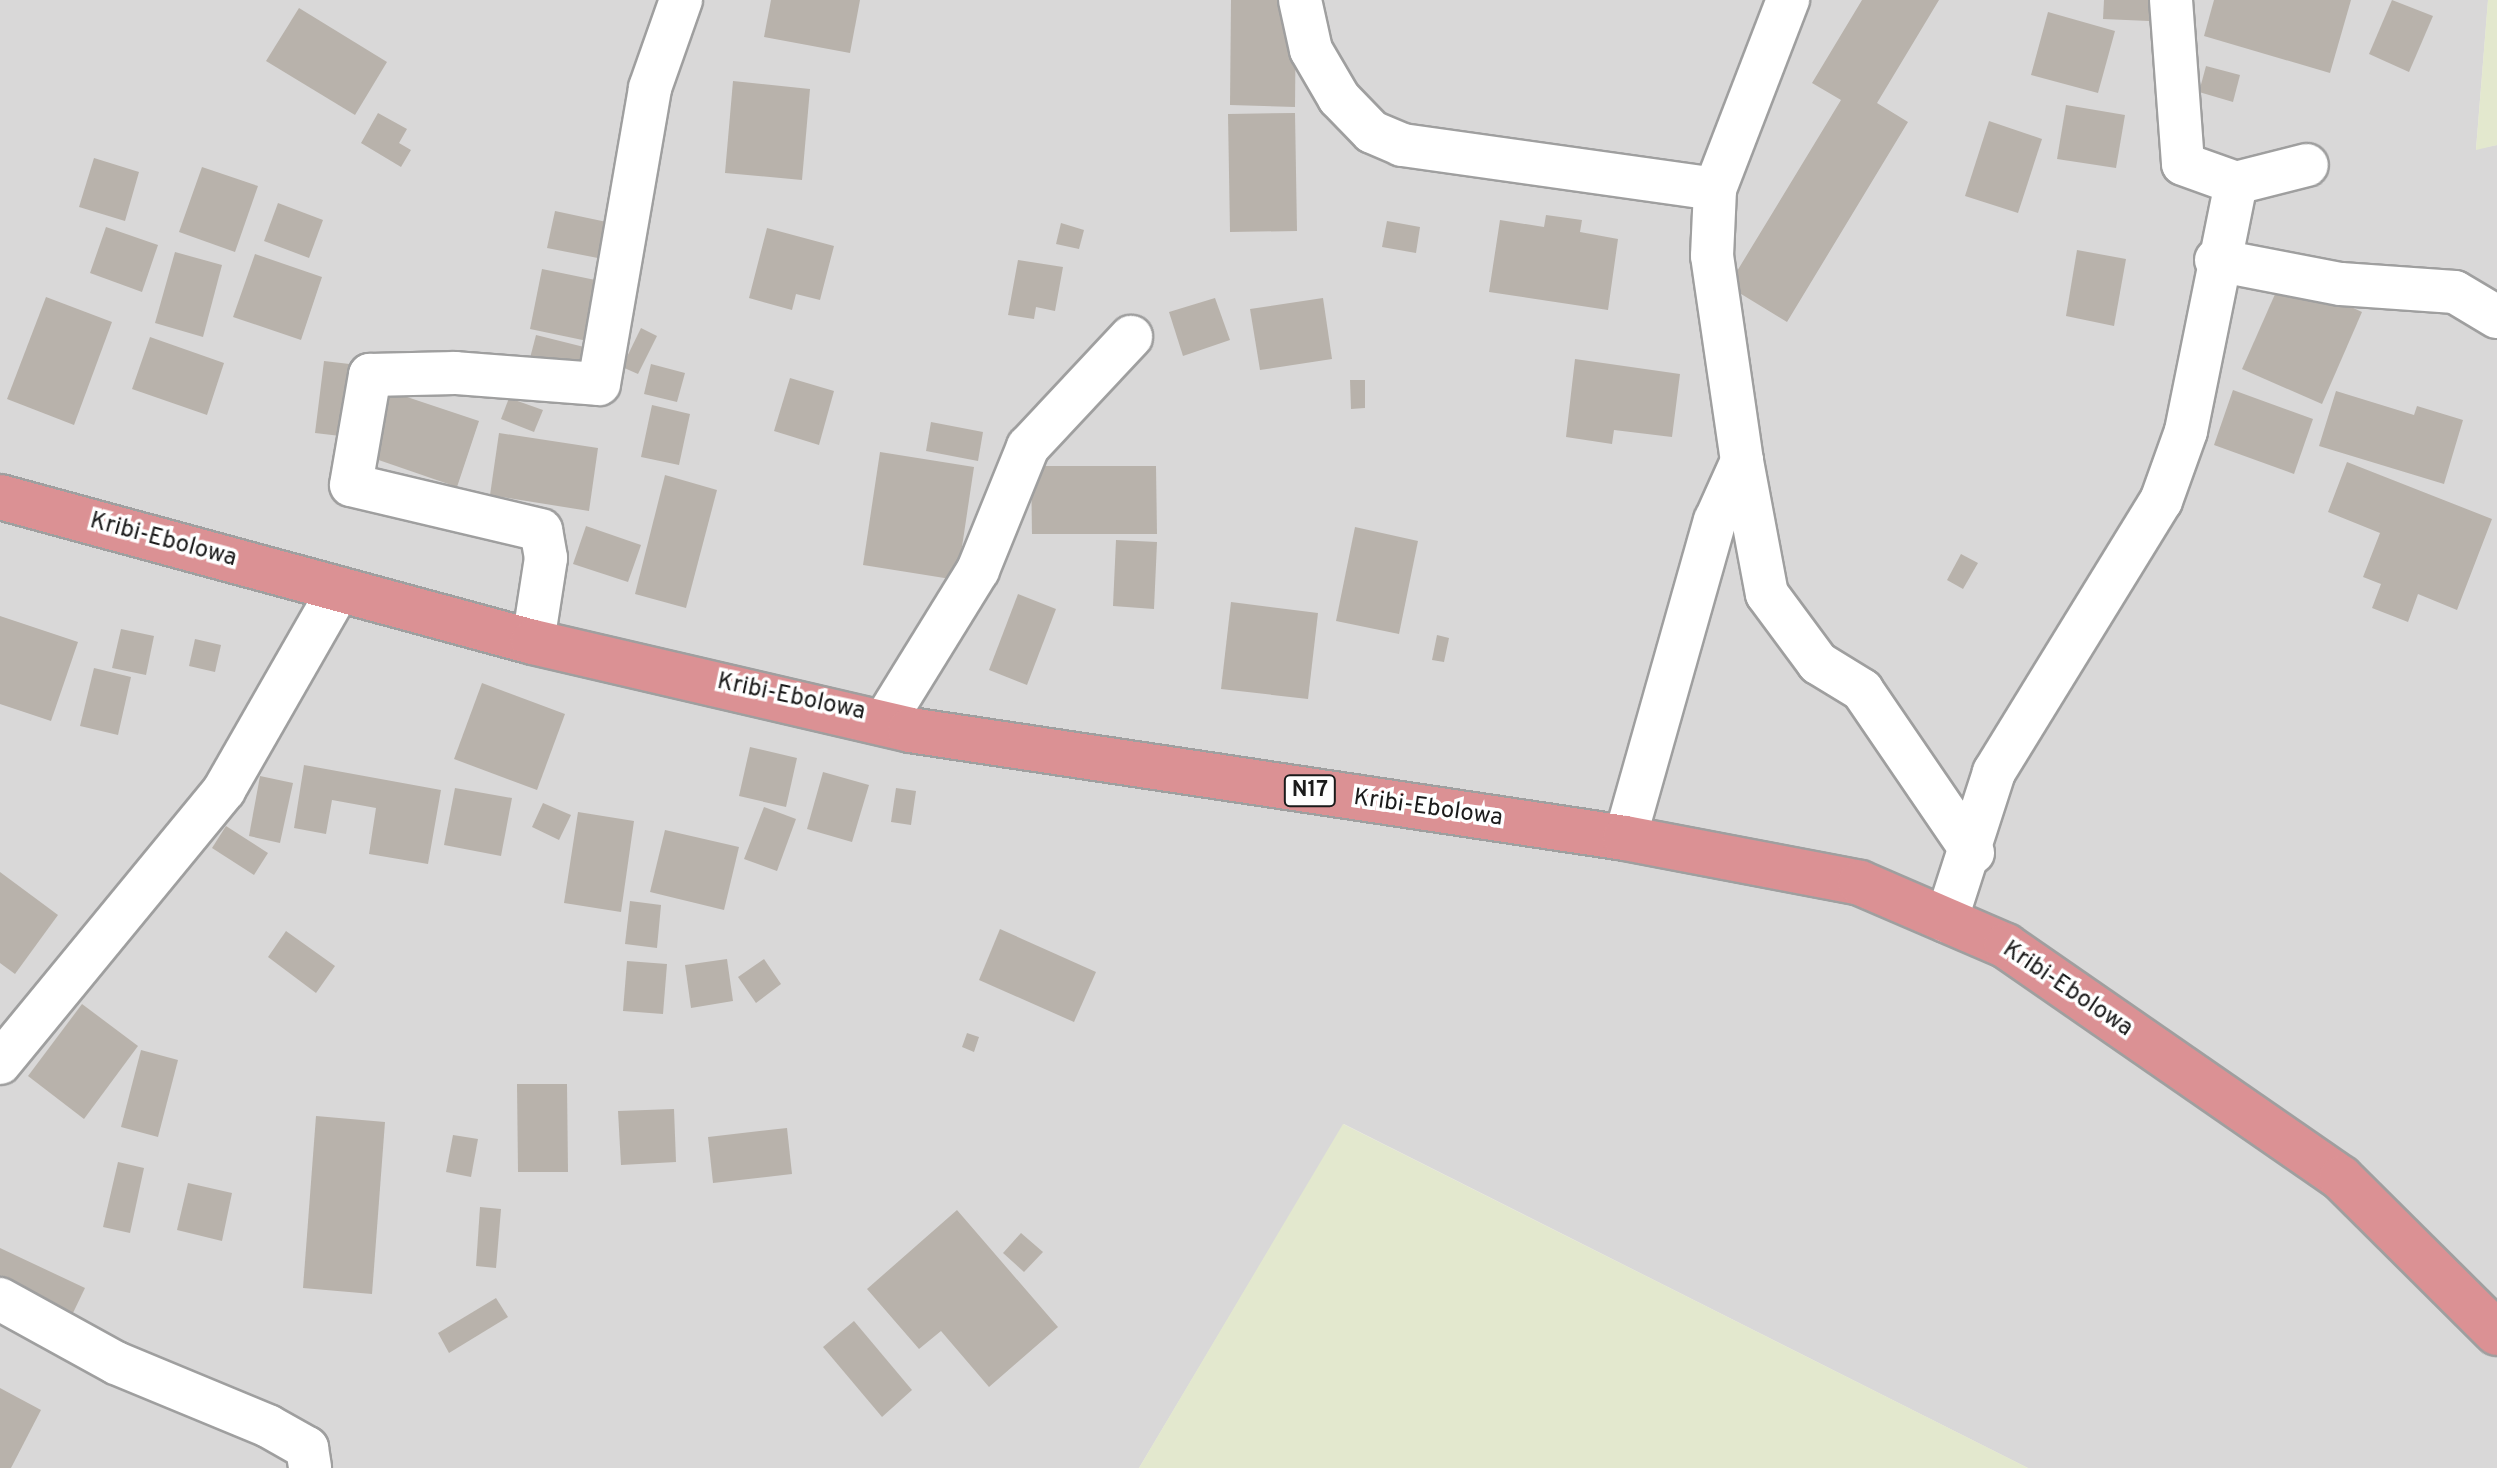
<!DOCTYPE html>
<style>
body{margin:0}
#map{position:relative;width:2497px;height:1468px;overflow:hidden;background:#ebeae2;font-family:Overpass,sans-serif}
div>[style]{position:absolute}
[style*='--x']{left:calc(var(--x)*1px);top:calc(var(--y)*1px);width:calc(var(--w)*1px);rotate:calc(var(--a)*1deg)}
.residential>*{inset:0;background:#d9d8d8}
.farmland>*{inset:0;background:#e3e8ce}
.building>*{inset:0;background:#b8b2ab}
.roads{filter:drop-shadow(2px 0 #9f9f9f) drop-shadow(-2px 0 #9f9f9f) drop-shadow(0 2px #9f9f9f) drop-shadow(0 -2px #9f9f9f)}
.street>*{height:42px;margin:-21px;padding:0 21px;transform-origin:21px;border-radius:21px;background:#fff}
.highway>*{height:44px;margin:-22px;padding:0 22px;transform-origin:22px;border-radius:22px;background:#db9194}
span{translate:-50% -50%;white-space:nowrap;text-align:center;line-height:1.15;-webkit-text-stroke:7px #fff;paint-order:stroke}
.shield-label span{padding:2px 6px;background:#fff;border:2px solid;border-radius:6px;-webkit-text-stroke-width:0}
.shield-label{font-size:22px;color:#1b1b1b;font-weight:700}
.street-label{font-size:24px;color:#1b1b1b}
</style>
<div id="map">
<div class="residential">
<i style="clip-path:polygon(0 0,2488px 0,2476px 149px,2497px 145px,2497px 1468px,2028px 1468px,1344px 1124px,1139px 1468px,0 1468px)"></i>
</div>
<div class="farmland">
<i style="clip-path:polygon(2488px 0,2497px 0,2497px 145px,2476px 150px)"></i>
<i style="clip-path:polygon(1343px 1124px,2028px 1468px,1139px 1468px)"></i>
</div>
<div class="building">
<i style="clip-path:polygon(771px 0,860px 0,850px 53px,764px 37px)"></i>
<i style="clip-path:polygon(1231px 0,1296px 0,1295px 107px,1230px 105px)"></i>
<i style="clip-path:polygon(1862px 0,1939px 0,1877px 103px,1908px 122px,1787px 322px,1728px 286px,1841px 100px,1812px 83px)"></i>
<i style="clip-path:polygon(2104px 0,2150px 0,2149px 21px,2103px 19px)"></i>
<i style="clip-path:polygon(2214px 0,2351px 0,2330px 73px,2204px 36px)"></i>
<i style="clip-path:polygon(2392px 0,2433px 16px,2409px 72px,2369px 54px)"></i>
<i style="clip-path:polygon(299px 8px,387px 62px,355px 115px,266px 61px)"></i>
<i style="clip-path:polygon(2048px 12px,2115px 31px,2098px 93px,2031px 75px)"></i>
<i style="clip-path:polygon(2206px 66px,2240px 75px,2233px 102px,2199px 92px)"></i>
<i style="clip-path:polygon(733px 81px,810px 89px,802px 180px,725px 173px)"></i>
<i style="clip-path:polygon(2066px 105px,2125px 115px,2116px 168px,2057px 159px)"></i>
<i style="clip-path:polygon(378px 113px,407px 129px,399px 143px,411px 150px,401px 167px,361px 143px)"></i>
<i style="clip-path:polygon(1295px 113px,1297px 231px,1230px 232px,1228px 114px)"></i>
<i style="clip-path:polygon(1989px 121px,2042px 139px,2018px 213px,1965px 196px)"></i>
<i style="clip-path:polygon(94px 158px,139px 172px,125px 221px,79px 207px)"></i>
<i style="clip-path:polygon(202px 167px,258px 186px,235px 252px,179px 232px)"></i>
<i style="clip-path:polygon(278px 203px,323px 220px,309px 258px,264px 241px)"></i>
<i style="clip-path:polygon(555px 211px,616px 224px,608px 260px,547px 248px)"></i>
<i style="clip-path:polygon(1546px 215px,1582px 220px,1580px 232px,1618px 239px,1608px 310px,1489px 292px,1500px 220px,1544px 227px)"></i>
<i style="clip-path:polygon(1387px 221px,1420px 227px,1416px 253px,1382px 247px)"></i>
<i style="clip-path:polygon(1061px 223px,1084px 230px,1079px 249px,1056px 244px)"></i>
<i style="clip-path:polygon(106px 227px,158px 245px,142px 292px,90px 273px)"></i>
<i style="clip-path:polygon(767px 228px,834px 246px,820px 300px,796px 294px,792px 310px,749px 298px)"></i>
<i style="clip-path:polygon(2077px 250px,2126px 259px,2114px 326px,2066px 316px)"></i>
<i style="clip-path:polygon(175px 252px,222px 265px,203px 337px,155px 323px)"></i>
<i style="clip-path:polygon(255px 254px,322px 277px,301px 340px,233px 317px)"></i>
<i style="clip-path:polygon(1018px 260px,1063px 267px,1055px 311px,1036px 307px,1034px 319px,1008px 315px)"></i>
<i style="clip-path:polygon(542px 269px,610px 283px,597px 343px,530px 329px)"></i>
<i style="clip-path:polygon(2283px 276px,2362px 312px,2322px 404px,2242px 369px)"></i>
<i style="clip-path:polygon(46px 297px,112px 322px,74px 425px,7px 399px)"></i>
<i style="clip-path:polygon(1215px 298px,1230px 340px,1183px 356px,1169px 312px)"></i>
<i style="clip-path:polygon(1323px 298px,1332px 359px,1260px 370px,1250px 309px)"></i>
<i style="clip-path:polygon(641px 328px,657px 336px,638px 374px,622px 367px)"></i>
<i style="clip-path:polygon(536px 335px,592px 349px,585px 376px,529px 362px)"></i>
<i style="clip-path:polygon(150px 337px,224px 363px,207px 415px,132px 389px)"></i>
<i style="clip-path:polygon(1575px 359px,1680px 374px,1672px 437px,1614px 430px,1612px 444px,1566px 437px)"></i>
<i style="clip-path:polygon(324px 361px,358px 365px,349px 437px,315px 433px)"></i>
<i style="clip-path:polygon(651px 364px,685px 373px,677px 402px,644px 394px)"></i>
<i style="clip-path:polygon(790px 378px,834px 391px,819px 445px,774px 431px)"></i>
<i style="clip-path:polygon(1350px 380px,1365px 380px,1365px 408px,1351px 409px)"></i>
<i style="clip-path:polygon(2233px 390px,2313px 419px,2294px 474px,2214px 445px)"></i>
<i style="clip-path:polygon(389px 391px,479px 421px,457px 487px,367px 456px)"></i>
<i style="clip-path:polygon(2336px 391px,2414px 415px,2417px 406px,2463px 420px,2444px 484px,2319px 446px)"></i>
<i style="clip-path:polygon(509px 398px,543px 410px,534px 432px,501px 419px)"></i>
<i style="clip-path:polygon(652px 405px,690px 414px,679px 465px,641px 457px)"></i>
<i style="clip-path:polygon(931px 422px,983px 432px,978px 461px,926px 451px)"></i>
<i style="clip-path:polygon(499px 433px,598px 448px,589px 511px,490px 495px)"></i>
<i style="clip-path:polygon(880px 452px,974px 467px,957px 580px,863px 565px)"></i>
<i style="clip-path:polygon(2347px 462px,2492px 519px,2457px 610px,2418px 594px,2408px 622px,2372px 608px,2381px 584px,2363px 577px,2380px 533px,2328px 512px)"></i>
<i style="clip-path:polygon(1031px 466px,1156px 466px,1157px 534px,1032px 534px)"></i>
<i style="clip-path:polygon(665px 475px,717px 490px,686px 608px,635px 594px)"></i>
<i style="clip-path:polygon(586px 526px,641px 545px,628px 582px,573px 564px)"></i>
<i style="clip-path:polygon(1355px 527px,1418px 541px,1399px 634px,1336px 621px)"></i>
<i style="clip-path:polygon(1116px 540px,1157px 542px,1154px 609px,1113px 606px)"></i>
<i style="clip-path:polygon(1961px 554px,1978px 563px,1963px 589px,1947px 580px)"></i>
<i style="clip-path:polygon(1018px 594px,1056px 609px,1027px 685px,989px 670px)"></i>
<i style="clip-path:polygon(1231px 602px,1318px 613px,1308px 699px,1221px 689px)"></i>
<i style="clip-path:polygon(0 616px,78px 642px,51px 721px,0 704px)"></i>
<i style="clip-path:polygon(121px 629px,154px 636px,146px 675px,112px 668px)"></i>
<i style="clip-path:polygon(1437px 635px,1449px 638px,1444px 662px,1432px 660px)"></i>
<i style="clip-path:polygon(195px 639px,221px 645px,215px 672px,189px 666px)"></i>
<i style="clip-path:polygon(94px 668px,131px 677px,118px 735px,80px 726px)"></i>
<i style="clip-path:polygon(482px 683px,565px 714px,537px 790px,454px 759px)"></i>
<i style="clip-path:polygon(750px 747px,797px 758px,786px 807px,739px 796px)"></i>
<i style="clip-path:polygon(304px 765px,441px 790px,428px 864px,369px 854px,376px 808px,332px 800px,326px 834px,294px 828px)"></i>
<i style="clip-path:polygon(823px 772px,869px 785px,852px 842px,807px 829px)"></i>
<i style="clip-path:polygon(260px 776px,293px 783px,280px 843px,249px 836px)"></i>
<i style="clip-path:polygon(455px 788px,512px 798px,501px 856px,444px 845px)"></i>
<i style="clip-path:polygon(896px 788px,916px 791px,911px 825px,891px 822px)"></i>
<i style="clip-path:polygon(543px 803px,571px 815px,559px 840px,532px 827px)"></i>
<i style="clip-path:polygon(764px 807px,796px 819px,777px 871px,744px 859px)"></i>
<i style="clip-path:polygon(578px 812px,634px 821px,621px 912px,564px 903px)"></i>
<i style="clip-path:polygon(226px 826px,268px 853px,254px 875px,212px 848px)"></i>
<i style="clip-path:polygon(665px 830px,739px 847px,724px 910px,650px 892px)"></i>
<i style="clip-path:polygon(0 872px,58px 915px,15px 974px,0 963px)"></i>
<i style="clip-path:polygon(630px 901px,661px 905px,657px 948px,625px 944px)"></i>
<i style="clip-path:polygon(1000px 929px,1096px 972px,1074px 1022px,979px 980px)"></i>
<i style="clip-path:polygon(286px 931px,335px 966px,316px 993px,268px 957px)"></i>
<i style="clip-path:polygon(727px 959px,733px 1001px,691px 1008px,685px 965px)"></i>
<i style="clip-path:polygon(764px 959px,781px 984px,756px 1003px,738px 977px)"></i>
<i style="clip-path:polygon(627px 961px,667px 964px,663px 1014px,623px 1011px)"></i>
<i style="clip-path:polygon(82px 1004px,138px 1046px,84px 1119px,28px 1076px)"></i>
<i style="clip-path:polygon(967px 1033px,979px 1037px,974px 1052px,962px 1047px)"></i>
<i style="clip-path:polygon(141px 1050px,178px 1060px,158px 1137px,121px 1127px)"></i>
<i style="clip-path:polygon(517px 1084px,567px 1084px,568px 1172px,518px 1172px)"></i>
<i style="clip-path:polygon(674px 1109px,676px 1162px,621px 1165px,618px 1111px)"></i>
<i style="clip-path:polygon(316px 1116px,385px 1122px,372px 1294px,303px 1288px)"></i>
<i style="clip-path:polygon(787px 1128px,792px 1174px,713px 1183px,708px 1137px)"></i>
<i style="clip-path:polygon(453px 1135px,478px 1139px,471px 1177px,446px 1172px)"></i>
<i style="clip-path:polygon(118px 1162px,144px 1168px,130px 1233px,103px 1227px)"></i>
<i style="clip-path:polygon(188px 1183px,232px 1193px,222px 1241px,177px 1230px)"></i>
<i style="clip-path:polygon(480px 1207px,501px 1209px,496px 1268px,476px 1266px)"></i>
<i style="clip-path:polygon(957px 1210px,1058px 1327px,989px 1387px,941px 1331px,919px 1349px,867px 1289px)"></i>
<i style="clip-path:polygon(1021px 1233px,1043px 1252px,1024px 1272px,1003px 1253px)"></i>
<i style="clip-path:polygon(0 1248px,85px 1288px,72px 1315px,0 1282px)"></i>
<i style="clip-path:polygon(496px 1298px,508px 1317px,449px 1353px,438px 1333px)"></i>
<i style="clip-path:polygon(854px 1321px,912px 1390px,882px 1417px,823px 1347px)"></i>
<i style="clip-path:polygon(0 1388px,41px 1410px,11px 1468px,0 1468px)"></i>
</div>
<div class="roads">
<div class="street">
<i style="--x:1300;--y:0;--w:51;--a:77.6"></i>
<i style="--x:1311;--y:50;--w:56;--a:59.7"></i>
<i style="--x:1339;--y:98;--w:47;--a:45.9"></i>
<i style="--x:1372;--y:132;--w:33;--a:23"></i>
<i style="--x:1402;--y:145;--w:316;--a:8"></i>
<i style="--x:2171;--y:0;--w:164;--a:85.8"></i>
<i style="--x:2183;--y:164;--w:56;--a:19.7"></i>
<i style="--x:2216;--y:260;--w:127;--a:10.9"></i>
<i style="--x:2341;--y:284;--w:114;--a:4"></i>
<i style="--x:2455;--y:292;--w:49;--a:30.8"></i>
<i style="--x:1742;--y:461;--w:135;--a:79.4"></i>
<i style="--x:1767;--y:594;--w:86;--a:53.5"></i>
<i style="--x:1818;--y:663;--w:52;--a:31.5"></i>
<i style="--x:1862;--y:690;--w:197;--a:55.7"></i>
<i style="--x:533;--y:642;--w:85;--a:-81.2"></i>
<i style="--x:546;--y:558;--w:28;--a:-100"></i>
<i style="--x:541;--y:530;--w:195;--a:-166.7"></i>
<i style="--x:351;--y:485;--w:112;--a:-80.2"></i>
<i style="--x:370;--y:375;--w:85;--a:-1.3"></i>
<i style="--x:455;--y:373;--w:144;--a:4.4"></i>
<i style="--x:599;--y:384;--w:300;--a:-80.2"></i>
<i style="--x:650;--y:88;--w:93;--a:-70.6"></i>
<i style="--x:886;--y:719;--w:175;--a:-58.3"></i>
<i style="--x:978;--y:570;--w:133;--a:-67.9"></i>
<i style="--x:1028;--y:447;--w:151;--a:-46.9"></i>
<i style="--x:1625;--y:838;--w:330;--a:-74.2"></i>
<i style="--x:1715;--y:521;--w:66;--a:-65.8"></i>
<i style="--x:1742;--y:461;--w:207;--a:-98.3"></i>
<i style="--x:1712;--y:256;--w:67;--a:-87.4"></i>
<i style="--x:1715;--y:189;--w:203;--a:-68.9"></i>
<i style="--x:1946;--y:921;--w:157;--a:-72.1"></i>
<i style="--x:1994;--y:772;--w:318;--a:-58.4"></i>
<i style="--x:2161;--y:501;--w:74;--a:-70.3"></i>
<i style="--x:2186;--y:431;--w:253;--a:-78.6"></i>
<i style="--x:2236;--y:183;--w:73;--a:-14.2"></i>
<i style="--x:0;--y:1063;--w:353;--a:-50.6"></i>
<i style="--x:224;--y:790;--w:232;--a:-60.2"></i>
<i style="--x:0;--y:1299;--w:132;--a:28.9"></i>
<i style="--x:116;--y:1363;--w:165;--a:22.5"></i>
<i style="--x:268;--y:1426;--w:45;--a:29.4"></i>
<i style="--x:307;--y:1448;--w:20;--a:81"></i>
</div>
<div class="highway">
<i style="--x:0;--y:497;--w:552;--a:15.22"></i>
<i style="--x:533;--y:642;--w:387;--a:13.1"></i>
<i style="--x:910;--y:730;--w:723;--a:8.59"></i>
<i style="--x:1625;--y:838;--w:239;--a:10.8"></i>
<i style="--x:1860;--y:883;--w:159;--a:23.3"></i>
<i style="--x:2006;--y:946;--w:407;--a:34.7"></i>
<i style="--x:2341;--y:1178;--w:220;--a:44.8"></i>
</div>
</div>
<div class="shield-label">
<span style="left:1310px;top:791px">N17</span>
</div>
<div class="street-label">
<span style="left:163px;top:541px;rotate:15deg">Kribi-Ebolowa</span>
<span style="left:791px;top:698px;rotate:12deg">Kribi-Ebolowa</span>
<span style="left:1428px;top:809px;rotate:8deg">Kribi-Ebolowa</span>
<span style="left:2067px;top:990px;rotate:34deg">Kribi-Ebolowa</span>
</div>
</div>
